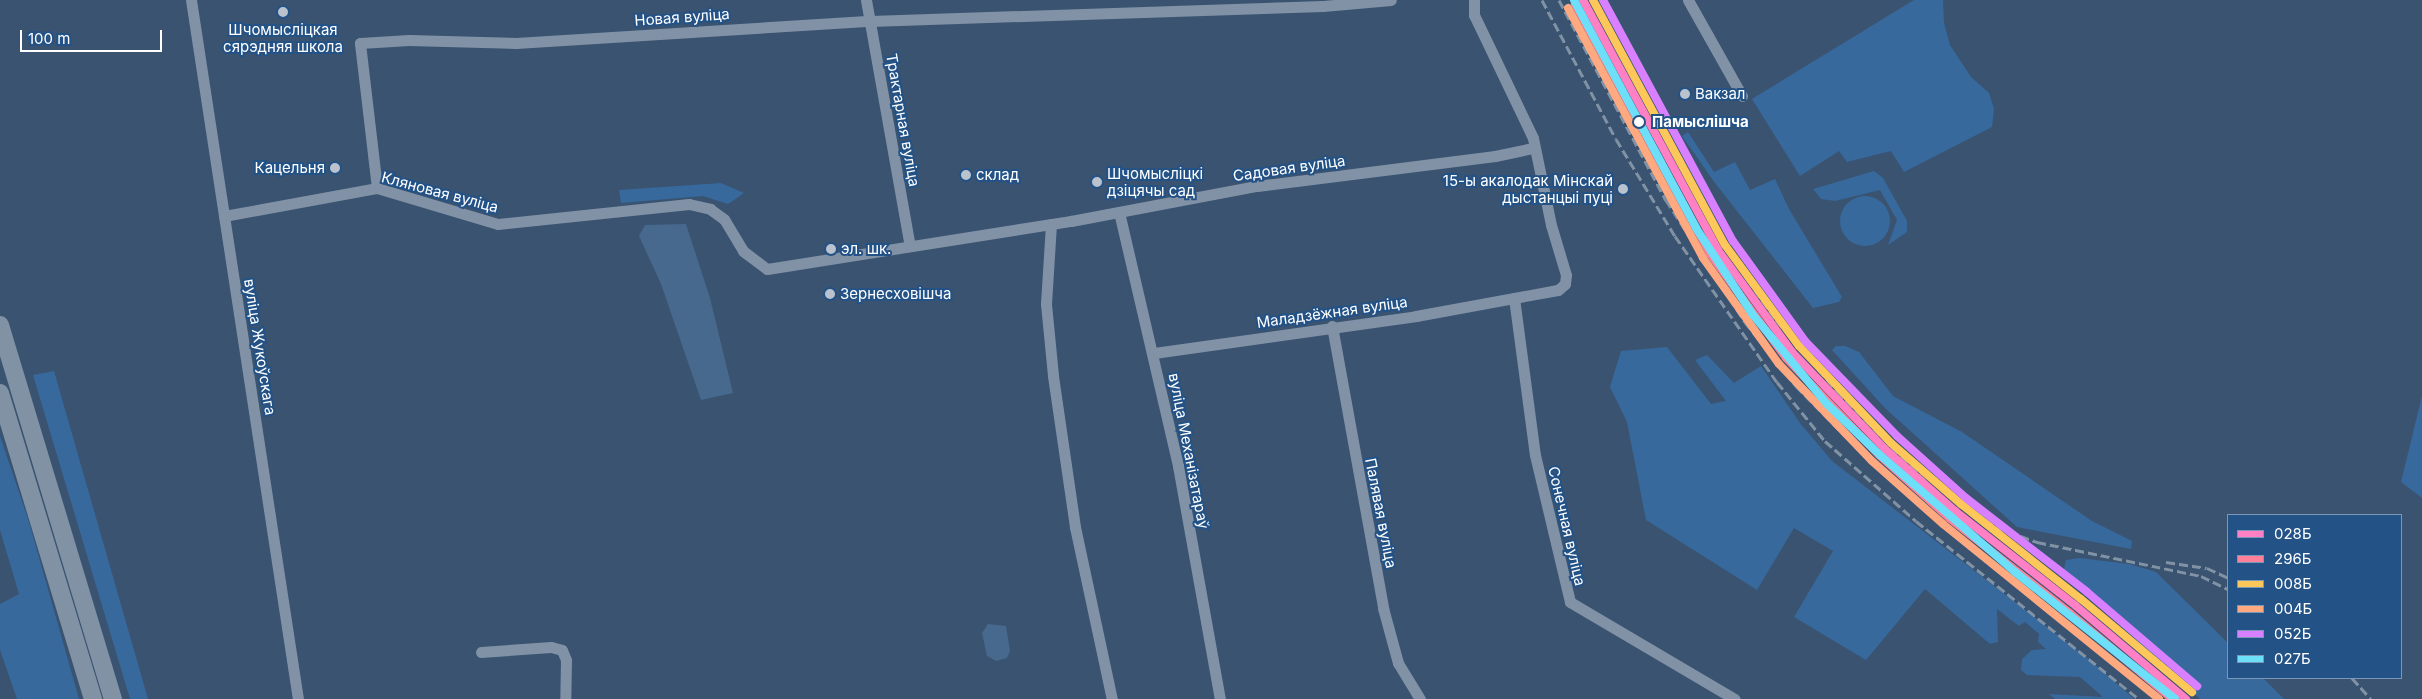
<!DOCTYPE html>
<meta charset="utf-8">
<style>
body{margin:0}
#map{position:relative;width:2422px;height:699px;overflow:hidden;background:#3a5370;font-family:Inter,sans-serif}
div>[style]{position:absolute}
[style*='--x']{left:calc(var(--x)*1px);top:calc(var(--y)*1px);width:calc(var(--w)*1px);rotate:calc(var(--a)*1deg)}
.green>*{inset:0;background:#37699d}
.round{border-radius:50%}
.water>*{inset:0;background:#47698d}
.minor>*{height:11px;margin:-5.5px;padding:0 5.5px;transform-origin:5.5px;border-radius:5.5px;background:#8192a6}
.highway>*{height:18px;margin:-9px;padding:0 9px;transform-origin:9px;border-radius:9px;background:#8192a4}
.rail>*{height:3px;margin-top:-1.5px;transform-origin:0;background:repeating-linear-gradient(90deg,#8192a4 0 9px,transparent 0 13px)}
.rail-1>*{height:8px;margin:-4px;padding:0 4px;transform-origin:4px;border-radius:4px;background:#ff80c5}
.rail-2>*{height:8px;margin:-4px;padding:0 4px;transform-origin:4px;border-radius:4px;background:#ff8098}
.rail-3>*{height:8px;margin:-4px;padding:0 4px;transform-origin:4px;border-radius:4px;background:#fdc75a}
.rail-4>*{height:8px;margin:-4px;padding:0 4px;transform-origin:4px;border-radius:4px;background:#ffa980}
.rail-5>*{height:8px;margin:-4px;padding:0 4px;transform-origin:4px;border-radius:4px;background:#d880ff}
.rail-6>*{height:8px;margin:-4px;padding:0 4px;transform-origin:4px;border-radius:4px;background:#6ddff8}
.dots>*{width:14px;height:14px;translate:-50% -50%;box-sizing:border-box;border:2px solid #235287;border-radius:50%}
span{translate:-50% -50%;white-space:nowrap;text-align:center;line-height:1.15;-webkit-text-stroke:4px #235287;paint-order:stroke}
.street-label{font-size:15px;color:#fff}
.poi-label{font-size:15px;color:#fff}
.left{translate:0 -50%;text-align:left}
.right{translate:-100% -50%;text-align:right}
.stop-label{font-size:15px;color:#fff;font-weight:700}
.legend{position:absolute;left:2227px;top:514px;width:175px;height:165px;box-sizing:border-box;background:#235287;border:1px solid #7b97b7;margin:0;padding:6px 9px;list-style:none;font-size:15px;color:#fff}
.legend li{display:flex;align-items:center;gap:10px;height:25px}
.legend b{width:25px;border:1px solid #7b97b7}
.scale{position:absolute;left:20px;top:30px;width:142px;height:22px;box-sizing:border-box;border:2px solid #fff;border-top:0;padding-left:6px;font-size:15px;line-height:18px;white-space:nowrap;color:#fff;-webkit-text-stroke:4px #235287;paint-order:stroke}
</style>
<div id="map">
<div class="green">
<i style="clip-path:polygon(1914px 0,1943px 0,1944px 23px,1950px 45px,1971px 77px,1989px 93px,1994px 109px,1992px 127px,1904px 172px,1891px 151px,1847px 162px,1839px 151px,1800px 176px,1752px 99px)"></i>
<i style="clip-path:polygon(1688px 132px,1714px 172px,1735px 162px,1750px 190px,1775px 179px,1789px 209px,1842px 297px,1839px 302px,1813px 308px,1715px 183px,1682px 136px)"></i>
<i style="clip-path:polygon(1874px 171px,1883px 178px,1907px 221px,1907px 232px,1888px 245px,1897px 220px,1880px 190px,1835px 201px,1821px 199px,1813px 189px)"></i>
<i style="clip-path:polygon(721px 183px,744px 193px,728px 204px,703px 196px,621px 203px,619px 190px)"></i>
<i class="round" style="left:1840px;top:196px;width:50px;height:50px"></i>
<i style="clip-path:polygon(1836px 346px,1845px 346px,1859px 352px,1893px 396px,1962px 432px,2092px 521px,2132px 541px,2131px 549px,2017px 527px,1885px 408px,1832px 350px)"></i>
<i style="clip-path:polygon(1667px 347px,1711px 404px,1726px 401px,1695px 360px,1707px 355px,1734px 383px,1761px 366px,1800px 423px,1832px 461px,2090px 660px,2134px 699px,2055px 699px,2049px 694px,2103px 697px,2080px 677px,2027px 675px,2021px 670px,2022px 659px,2032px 650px,2046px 649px,2038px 642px,2039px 634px,2025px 622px,2019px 626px,1997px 609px,1998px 642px,1990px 644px,1925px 589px,1866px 660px,1794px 617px,1833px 551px,1794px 528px,1757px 590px,1646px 520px,1627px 422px,1610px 387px,1621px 351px)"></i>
<i style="clip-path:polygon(54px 371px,148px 699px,130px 699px,33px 375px)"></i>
<i style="clip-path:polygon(2422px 396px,2422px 498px,2401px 482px)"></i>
<i style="clip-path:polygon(0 436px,29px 522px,79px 699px,17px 699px,0 650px,0 604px,19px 594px,0 530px)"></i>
<i style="clip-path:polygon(2079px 558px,2129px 564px,2156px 572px,2228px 643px,2228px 678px,2263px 678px,2284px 699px,2200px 699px,2063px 573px,2066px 560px)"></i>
</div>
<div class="water">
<i style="clip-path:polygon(686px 224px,710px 298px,733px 393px,701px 400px,661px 284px,639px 236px,645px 225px)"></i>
<i style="clip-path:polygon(988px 624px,1006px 626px,1010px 651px,1007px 658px,996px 661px,987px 656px,982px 633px)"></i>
</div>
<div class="minor">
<i style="--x:191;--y:0;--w:707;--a:81.3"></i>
<i style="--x:866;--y:0;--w:250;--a:79.9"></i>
<i style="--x:1688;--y:0;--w:110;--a:60.6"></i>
<i style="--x:377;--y:188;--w:146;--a:-96.7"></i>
<i style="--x:360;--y:43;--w:49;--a:-3.5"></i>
<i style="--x:409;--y:40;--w:107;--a:1.6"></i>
<i style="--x:516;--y:43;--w:355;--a:-3.6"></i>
<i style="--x:870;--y:21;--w:453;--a:-1.9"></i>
<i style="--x:1323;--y:6;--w:68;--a:-5"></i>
<i style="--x:1119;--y:212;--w:261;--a:76.9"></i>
<i style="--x:1178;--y:466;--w:237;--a:79.8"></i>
<i style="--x:224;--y:216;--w:156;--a:-10.4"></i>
<i style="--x:377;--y:188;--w:126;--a:16.6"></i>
<i style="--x:498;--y:224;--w:192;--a:-6"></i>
<i style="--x:689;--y:204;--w:22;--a:13"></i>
<i style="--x:710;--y:209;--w:17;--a:36"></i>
<i style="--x:724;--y:219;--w:37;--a:59"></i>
<i style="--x:743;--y:251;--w:30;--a:37"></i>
<i style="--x:767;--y:269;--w:308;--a:-9"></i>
<i style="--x:1071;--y:221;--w:189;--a:-10.7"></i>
<i style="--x:1257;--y:186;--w:240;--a:-7.2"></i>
<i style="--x:1495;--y:156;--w:39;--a:-12"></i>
<i style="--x:1051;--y:224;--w:80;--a:93.6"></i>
<i style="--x:1046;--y:304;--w:72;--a:84.4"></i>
<i style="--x:1053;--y:376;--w:153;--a:81.7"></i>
<i style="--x:1075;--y:527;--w:176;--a:77.9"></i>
<i style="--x:1514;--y:298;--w:158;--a:82.4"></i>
<i style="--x:1535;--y:455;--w:151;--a:76.6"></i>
<i style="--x:1570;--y:602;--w:191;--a:30.5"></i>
<i style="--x:1332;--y:326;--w:287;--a:79.7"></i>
<i style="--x:1383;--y:608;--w:57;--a:74.7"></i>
<i style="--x:1398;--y:663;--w:42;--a:58.6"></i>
<i style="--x:1154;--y:353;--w:265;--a:-8"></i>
<i style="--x:1416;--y:316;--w:144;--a:-10.4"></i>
<i style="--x:1558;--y:290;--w:9;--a:-41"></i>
<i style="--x:1565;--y:284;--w:9;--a:-84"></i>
<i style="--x:1566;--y:275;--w:52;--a:-106.7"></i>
<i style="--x:1551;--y:225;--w:89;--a:-101.7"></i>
<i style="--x:1533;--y:138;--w:136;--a:-115.6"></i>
<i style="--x:1474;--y:15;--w:15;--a:-90"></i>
<i style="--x:481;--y:652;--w:70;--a:-4.1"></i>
<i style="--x:551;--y:647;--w:11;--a:15"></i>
<i style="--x:562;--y:650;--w:11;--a:68"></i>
<i style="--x:566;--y:660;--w:39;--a:91"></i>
</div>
<div class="highway">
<i style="--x:0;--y:325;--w:391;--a:73.2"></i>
<i style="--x:0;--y:393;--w:320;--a:73.1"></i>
</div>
<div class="rail">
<i style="--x:1542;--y:0;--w:157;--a:62"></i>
<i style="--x:1616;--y:139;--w:114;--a:58.7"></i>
<i style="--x:1675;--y:236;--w:178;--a:55.1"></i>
<i style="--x:1777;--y:382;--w:76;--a:50.9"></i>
<i style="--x:1825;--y:441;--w:121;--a:41.3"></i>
<i style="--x:1916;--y:521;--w:285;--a:38.6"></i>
<i style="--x:1559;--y:0;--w:227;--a:61.9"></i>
<i style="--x:1666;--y:200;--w:145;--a:57.1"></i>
<i style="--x:1745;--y:322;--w:82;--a:51.4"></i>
<i style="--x:1796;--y:386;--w:111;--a:45.4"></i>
<i style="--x:1874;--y:465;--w:367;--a:39.6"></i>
<i style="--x:1595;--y:0;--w:244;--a:62.2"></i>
<i style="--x:1709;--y:216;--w:74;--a:58.9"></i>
<i style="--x:1747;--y:279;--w:50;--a:54.7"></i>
<i style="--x:1776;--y:320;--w:94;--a:49.3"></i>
<i style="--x:1837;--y:391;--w:168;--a:45.5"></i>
<i style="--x:1942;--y:490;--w:65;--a:34.4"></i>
<i style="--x:1996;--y:527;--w:44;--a:20.1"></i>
<i style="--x:2037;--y:542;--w:167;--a:11.7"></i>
<i style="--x:2201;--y:576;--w:30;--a:26"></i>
<i style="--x:2166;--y:562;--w:41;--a:8.3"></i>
<i style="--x:2207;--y:568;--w:23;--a:25"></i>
<i style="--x:2352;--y:678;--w:28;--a:48"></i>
</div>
<div class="rail-1">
<i style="--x:1583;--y:0;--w:284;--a:61.6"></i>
<i style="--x:1718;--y:250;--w:126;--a:54"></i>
<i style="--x:1792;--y:352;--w:134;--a:46.2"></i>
<i style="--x:1885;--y:449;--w:94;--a:41.5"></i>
<i style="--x:1955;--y:511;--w:154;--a:38.1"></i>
<i style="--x:2076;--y:606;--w:144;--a:40.2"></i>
</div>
<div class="rail-2">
<i style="--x:1575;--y:4;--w:284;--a:61.6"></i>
<i style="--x:1710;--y:254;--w:129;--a:53.8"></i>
<i style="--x:1786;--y:358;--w:134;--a:46.2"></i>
<i style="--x:1879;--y:455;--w:94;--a:42"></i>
<i style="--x:1949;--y:518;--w:154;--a:38.1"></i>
<i style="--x:2070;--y:613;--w:133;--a:40.1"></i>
</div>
<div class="rail-3">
<i style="--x:1593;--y:0;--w:278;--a:61.7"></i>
<i style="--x:1725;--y:245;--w:125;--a:53.8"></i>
<i style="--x:1799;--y:346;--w:134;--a:46.5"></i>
<i style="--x:1891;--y:443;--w:93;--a:41.1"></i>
<i style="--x:1961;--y:504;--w:153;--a:38.4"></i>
<i style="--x:2081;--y:599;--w:145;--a:40"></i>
</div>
<div class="rail-4">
<i style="--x:1568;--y:8;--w:284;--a:61.6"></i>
<i style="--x:1703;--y:258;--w:130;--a:54.4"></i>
<i style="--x:1779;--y:364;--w:134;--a:46.2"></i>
<i style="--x:1872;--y:461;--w:95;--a:41.6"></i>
<i style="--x:1943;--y:524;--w:278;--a:39"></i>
</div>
<div class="rail-5">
<i style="--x:1603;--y:0;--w:274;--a:61.7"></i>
<i style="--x:1733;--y:241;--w:123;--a:54.2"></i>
<i style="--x:1805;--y:341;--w:132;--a:45.9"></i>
<i style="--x:1897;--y:436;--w:93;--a:41.9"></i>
<i style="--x:1966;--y:498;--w:153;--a:37.8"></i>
<i style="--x:2087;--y:592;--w:145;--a:40.5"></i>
</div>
<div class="rail-6">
<i style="--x:1574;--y:0;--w:259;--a:61.8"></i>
<i style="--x:1696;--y:228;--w:104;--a:56.8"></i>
<i style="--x:1753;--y:315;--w:116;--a:50.3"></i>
<i style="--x:1827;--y:404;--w:74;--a:43.9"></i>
<i style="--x:1880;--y:455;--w:179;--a:40.9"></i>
<i style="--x:2015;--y:572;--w:204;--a:38.4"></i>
</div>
<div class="dots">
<i style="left:283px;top:12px;background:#bac3cd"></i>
<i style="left:1685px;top:94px;background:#bac3cd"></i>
<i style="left:1639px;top:122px;background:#fff"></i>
<i style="left:335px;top:168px;background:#bac3cd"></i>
<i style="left:966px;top:175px;background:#bac3cd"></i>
<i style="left:1097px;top:182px;background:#bac3cd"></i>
<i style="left:1623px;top:189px;background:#bac3cd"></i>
<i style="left:831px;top:249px;background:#bac3cd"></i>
<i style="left:830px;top:294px;background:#bac3cd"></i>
</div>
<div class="street-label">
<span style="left:682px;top:17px;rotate:-4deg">Новая вуліца</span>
<span style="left:903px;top:120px;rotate:80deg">Трактарная вуліца</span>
<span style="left:1289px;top:168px;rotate:-8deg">Садовая вуліца</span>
<span style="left:440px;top:192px;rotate:15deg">Кляновая вуліца</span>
<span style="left:1332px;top:312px;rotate:-8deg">Маладзёжная вуліца</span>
<span style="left:260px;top:347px;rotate:81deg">вуліца Жукоўскага</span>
<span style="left:1189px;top:451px;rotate:79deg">вуліца Механізатараў</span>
<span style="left:1381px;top:513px;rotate:79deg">Палявая вуліца</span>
<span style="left:1567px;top:526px;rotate:77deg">Сонечная вуліца</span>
</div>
<div class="poi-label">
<span style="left:283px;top:38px">Шчомысліцкая<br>сярэдняя школа</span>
<span class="left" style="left:1695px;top:94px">Вакзал</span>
<span class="right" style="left:325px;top:168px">Кацельня</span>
<span class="left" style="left:1107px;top:182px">Шчомысліцкі<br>дзіцячы сад</span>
<span class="left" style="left:976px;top:175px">склад</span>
<span class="right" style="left:1613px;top:189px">15-ы акалодак Мінскай<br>дыстанцыі пуці</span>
<span class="left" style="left:841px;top:249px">эл. шк.</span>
<span class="left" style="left:840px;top:294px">Зернесховішча</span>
</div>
<div class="stop-label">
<span class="left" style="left:1652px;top:122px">Памыслішча</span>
</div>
<ul class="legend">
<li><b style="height:6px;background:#ff80c5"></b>028Б</li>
<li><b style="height:6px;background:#ff8098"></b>296Б</li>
<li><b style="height:6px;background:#fdc75a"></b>008Б</li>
<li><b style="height:6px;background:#ffa980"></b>004Б</li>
<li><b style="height:6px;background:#d880ff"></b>052Б</li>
<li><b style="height:6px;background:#6ddff8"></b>027Б</li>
</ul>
<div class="scale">100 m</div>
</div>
